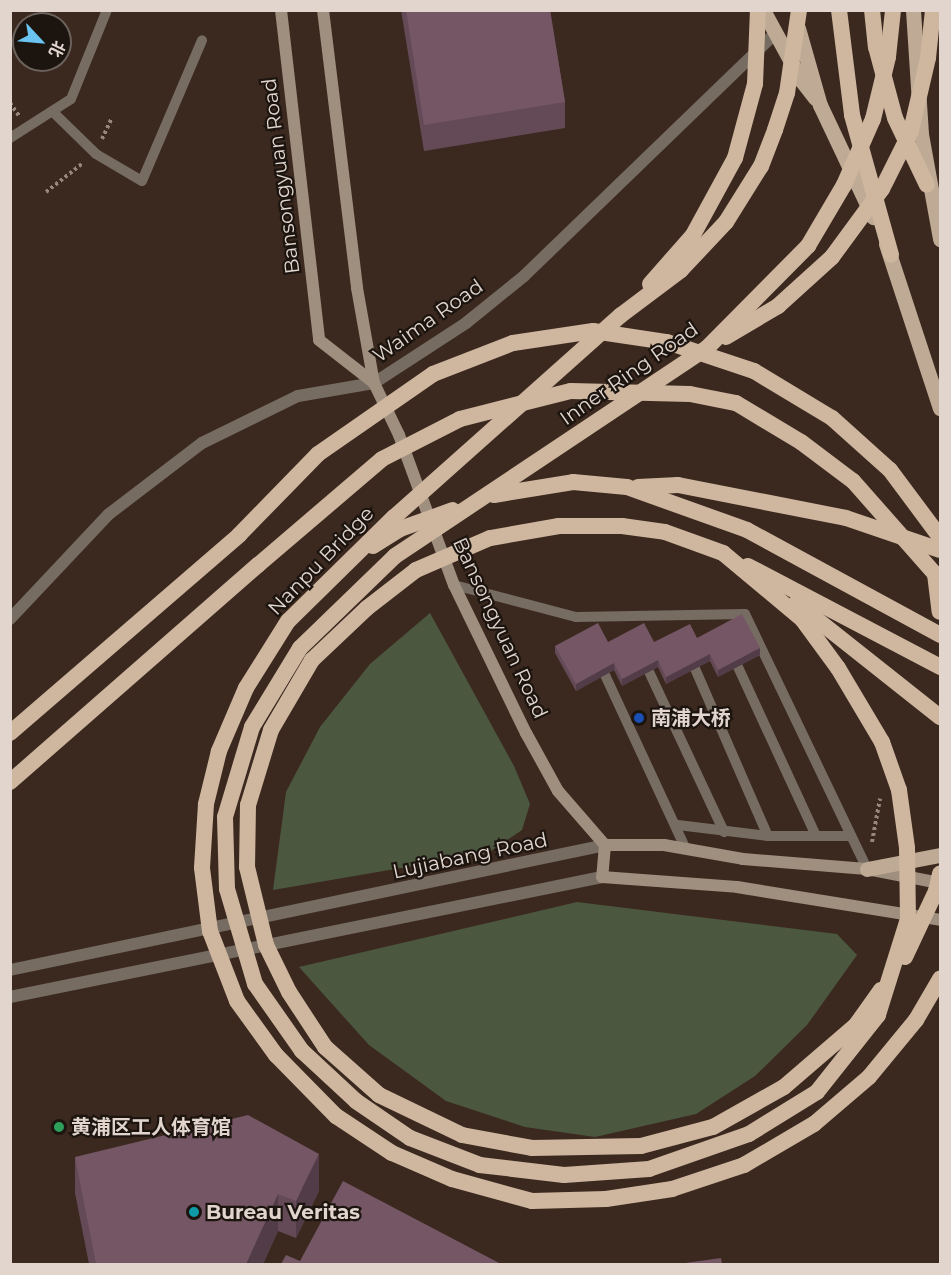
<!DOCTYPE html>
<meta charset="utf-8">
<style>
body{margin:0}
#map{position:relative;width:951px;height:1275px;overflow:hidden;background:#3b291f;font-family:Montserrat,"Noto Sans SC",sans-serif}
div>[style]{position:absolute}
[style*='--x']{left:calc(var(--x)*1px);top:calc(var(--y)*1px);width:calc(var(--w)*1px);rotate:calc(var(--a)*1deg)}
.green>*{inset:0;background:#4c5740}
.path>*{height:4px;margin-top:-2px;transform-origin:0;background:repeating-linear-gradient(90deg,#96877e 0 3px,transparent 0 6px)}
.service>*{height:10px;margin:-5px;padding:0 5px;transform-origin:5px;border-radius:5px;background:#766c62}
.minor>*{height:12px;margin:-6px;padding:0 6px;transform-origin:6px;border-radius:6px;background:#766c62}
.secondary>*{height:12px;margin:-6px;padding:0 6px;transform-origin:6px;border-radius:6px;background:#9f8f7f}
.primary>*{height:15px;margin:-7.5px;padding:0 7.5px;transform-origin:7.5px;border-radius:7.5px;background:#bfaa95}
.trunk>*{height:16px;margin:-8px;padding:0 8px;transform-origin:8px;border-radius:8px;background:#ceb69f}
.trunk-bridge>*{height:16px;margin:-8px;padding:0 8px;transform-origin:8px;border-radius:8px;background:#ceb69f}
.wall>*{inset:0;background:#644a57}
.shaded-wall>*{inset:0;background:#513c47}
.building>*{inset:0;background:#745665}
.dots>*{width:16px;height:16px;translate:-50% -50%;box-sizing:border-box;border:3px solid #1c140f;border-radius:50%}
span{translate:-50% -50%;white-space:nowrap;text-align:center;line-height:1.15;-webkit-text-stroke:4.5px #1c140f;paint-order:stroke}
.street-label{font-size:20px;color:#e1d5ce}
.poi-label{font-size:20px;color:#e1d5ce;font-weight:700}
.left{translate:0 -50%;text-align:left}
.frame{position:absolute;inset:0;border:12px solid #e1d5ce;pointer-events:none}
.north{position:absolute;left:12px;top:12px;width:60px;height:60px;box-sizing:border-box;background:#1c140f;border:2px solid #6b615b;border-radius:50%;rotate:116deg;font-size:16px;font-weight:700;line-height:24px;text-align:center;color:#e1d5ce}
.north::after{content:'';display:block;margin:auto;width:21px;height:27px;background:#6ac3f1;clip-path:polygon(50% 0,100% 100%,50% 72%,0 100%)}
</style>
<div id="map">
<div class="green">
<i style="clip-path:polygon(430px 613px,514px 766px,530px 804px,522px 830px,488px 853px,273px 890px,286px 792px,320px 727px,370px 664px)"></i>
<i style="clip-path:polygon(577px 902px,837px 934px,857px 955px,807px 1025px,755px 1076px,696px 1114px,595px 1137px,525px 1127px,446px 1101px,369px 1045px,299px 967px)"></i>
</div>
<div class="path">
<i style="--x:10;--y:103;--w:16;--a:55"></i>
<i style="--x:102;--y:139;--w:23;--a:-65"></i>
<i style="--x:46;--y:192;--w:47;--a:-38.1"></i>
<i style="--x:872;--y:842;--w:44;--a:-79.5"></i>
</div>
<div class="service">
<i style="--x:53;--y:112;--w:60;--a:44.3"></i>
<i style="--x:96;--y:154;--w:53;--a:30.4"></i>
<i style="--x:142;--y:181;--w:153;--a:-66.9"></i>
<i style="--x:10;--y:138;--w:72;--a:-32.6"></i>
<i style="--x:71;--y:99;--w:96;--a:-68"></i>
<i style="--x:454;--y:585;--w:126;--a:14.7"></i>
<i style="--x:576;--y:617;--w:169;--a:-1"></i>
<i style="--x:745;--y:614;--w:283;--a:64.4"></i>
<i style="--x:732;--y:654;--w:198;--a:65.2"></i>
<i style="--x:690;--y:657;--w:195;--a:66.5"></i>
<i style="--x:644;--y:661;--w:189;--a:64.9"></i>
<i style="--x:599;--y:662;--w:206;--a:65.1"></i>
<i style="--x:678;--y:825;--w:91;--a:7"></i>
<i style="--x:768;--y:836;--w:83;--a:0"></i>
</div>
<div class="minor">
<i style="--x:10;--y:619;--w:144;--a:-46.7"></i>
<i style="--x:109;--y:514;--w:117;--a:-37.4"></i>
<i style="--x:202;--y:443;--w:107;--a:-26.1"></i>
<i style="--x:298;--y:396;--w:77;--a:-9.7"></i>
<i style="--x:374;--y:383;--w:110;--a:-33.1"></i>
<i style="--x:466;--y:323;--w:75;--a:-39"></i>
<i style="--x:524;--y:276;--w:349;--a:-44"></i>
<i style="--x:10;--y:970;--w:608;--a:-11.86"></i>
<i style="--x:10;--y:997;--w:604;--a:-11.46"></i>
</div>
<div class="secondary">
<i style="--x:281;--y:10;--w:332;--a:83.4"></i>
<i style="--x:319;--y:340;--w:70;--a:38"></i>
<i style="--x:323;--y:10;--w:280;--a:83"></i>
<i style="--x:357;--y:288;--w:97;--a:79.9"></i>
<i style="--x:374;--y:383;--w:58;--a:64.3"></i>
<i style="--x:399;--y:435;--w:160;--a:69.9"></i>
<i style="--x:454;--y:585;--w:165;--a:64.1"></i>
<i style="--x:526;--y:733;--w:66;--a:61.1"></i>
<i style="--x:558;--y:791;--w:72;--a:49"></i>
<i style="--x:605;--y:845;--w:32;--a:95"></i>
<i style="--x:602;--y:877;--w:135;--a:4.2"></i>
<i style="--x:737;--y:887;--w:206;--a:9.2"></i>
<i style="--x:605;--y:845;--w:59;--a:0"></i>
<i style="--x:664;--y:845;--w:80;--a:10"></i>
<i style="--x:743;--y:859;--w:124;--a:4.6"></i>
<i style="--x:867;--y:869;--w:74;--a:10.9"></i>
</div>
<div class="primary">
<i style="--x:763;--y:10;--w:80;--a:61.5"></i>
<i style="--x:801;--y:80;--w:23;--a:52"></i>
<i style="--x:913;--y:10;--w:124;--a:86.3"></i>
<i style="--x:921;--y:134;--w:107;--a:79.7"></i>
<i style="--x:798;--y:28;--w:80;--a:74.1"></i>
<i style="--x:820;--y:105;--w:124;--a:64.7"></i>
<i style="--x:886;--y:244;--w:173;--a:71.8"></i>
<i style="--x:867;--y:869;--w:74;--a:-10.9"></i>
</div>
<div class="trunk">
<i style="--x:839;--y:10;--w:106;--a:82.9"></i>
<i style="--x:852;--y:115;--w:145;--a:74.4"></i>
<i style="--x:872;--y:10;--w:37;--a:84"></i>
<i style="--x:876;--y:47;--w:73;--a:75"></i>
<i style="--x:895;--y:118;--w:74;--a:64.5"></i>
<i style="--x:627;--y:487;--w:127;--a:19.7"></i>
<i style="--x:747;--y:530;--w:220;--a:28.5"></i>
<i style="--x:638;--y:487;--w:40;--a:-2.9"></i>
<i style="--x:678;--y:485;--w:171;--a:11.1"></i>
<i style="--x:846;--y:518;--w:99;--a:18.8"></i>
<i style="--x:559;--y:526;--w:63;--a:0"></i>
<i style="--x:622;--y:526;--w:43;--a:7.9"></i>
<i style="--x:665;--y:532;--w:62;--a:19.9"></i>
<i style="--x:10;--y:733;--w:303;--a:-40.8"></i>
<i style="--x:10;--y:782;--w:330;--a:-41.2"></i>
</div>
<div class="trunk-bridge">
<i style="--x:799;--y:10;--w:84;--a:98.2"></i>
<i style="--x:787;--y:93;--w:39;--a:108"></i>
<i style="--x:775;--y:130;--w:39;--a:111"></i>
<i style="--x:761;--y:166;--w:66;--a:122"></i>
<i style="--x:726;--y:222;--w:66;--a:133.2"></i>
<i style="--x:681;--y:270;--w:75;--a:143.1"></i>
<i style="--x:621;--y:315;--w:304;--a:138.3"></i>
<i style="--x:394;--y:517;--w:148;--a:135.5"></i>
<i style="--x:288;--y:621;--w:79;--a:122.1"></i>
<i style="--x:246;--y:688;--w:69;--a:113.2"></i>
<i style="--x:219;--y:751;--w:55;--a:103.8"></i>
<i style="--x:206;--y:804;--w:64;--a:93.6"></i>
<i style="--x:202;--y:868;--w:64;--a:82.8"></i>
<i style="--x:210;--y:931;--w:75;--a:68.9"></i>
<i style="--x:237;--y:1001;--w:67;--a:54.2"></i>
<i style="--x:276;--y:1055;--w:86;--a:45.5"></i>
<i style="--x:336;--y:1116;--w:67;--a:33.5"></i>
<i style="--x:392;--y:1153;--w:65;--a:23.4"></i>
<i style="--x:452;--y:1179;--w:83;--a:15.4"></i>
<i style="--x:532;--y:1201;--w:74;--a:-1.5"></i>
<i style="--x:606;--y:1199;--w:67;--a:-8.6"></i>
<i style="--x:672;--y:1189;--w:76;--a:-18.4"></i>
<i style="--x:744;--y:1165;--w:81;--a:-30.4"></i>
<i style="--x:814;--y:1124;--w:72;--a:-40.5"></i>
<i style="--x:869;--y:1077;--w:74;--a:-50.5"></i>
<i style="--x:916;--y:1020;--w:48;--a:-59.7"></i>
<i style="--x:650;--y:284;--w:65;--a:-48.7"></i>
<i style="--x:693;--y:235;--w:88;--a:-61.4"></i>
<i style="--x:735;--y:158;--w:77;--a:-74.9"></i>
<i style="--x:755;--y:84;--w:74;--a:-87.7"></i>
<i style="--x:726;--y:337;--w:61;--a:-30.8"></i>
<i style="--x:778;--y:306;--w:73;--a:-42.2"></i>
<i style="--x:832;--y:257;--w:84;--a:-53.7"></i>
<i style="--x:882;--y:189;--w:65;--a:-63.4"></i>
<i style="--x:911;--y:131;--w:75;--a:-76.9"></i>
<i style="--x:928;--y:58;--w:48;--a:-84.1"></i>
<i style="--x:494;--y:495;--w:80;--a:-9.3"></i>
<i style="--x:573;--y:482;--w:54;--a:5.3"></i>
<i style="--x:559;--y:526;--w:70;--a:170.1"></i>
<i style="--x:490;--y:538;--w:81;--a:156.6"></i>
<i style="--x:416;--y:570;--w:62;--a:142.2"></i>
<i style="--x:367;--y:608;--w:76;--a:136.6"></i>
<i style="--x:312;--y:660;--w:81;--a:120.4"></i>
<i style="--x:271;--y:730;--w:78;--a:107"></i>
<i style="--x:248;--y:805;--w:62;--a:90.9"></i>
<i style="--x:247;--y:867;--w:80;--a:76.3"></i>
<i style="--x:266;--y:945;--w:52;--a:63.9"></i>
<i style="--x:289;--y:992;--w:66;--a:56.8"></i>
<i style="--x:325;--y:1047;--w:72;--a:41.6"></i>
<i style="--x:379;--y:1095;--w:92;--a:25.7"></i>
<i style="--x:462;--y:1135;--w:71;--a:10.5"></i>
<i style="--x:532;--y:1148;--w:109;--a:-1.1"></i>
<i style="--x:641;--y:1146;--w:74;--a:-14.8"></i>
<i style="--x:713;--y:1127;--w:81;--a:-29.4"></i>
<i style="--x:784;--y:1087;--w:95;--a:-40.7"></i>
<i style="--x:856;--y:1025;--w:43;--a:-54.5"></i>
<i style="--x:239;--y:535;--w:113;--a:-45.7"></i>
<i style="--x:318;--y:454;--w:140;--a:-34.8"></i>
<i style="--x:433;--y:374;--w:86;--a:-21.2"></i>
<i style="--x:513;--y:343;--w:81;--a:-8.5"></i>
<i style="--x:593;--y:331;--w:75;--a:8.5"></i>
<i style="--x:667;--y:342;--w:92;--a:18.4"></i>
<i style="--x:754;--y:371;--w:91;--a:31.1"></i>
<i style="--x:832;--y:418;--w:78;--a:41.9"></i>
<i style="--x:890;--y:470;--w:84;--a:53.3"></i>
<i style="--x:373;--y:546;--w:32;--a:-32"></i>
<i style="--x:400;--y:529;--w:56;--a:-19.7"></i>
<i style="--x:723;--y:553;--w:103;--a:39.9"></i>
<i style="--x:802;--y:619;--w:61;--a:53.7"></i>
<i style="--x:838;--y:668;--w:86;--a:59.3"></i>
<i style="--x:882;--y:742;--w:51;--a:70.5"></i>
<i style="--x:899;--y:790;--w:59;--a:82.1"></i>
<i style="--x:907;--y:848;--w:71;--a:89.2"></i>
<i style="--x:908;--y:919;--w:101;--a:107.4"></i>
<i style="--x:878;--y:1015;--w:98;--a:128.4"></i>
<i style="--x:817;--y:1092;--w:80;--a:148.3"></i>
<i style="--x:749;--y:1134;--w:106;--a:160.7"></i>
<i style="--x:649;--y:1169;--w:85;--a:176"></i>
<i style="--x:564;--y:1175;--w:85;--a:-173.2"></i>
<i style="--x:480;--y:1165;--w:75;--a:-158.9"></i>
<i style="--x:410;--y:1138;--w:65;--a:-145.6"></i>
<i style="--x:356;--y:1101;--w:74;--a:-137.2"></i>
<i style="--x:302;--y:1051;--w:82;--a:-125"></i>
<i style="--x:255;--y:984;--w:99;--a:-106.4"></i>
<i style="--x:227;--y:889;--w:72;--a:-91.6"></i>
<i style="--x:225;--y:817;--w:94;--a:-73.3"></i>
<i style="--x:252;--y:727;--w:92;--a:-58.7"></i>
<i style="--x:300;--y:648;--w:132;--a:-44.1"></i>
<i style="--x:395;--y:556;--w:375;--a:-33.7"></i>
<i style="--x:707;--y:348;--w:144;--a:-45.3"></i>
<i style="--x:808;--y:246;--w:71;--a:-59.5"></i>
<i style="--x:844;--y:185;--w:72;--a:-66.3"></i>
<i style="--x:873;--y:119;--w:64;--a:-76.4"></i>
<i style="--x:888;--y:57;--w:47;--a:-83.9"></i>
<i style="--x:258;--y:565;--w:163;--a:-40.5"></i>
<i style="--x:382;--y:459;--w:88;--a:-27.1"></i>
<i style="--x:460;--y:419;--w:114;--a:-14.2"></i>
<i style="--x:571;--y:391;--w:119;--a:1.4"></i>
<i style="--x:690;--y:394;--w:47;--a:11.1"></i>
<i style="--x:736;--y:403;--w:76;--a:31"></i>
<i style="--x:801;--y:442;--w:65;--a:36.9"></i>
<i style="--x:853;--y:481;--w:124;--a:48.6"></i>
<i style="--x:935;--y:574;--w:38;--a:83"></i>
<i style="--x:748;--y:566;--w:217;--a:27.7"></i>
<i style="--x:796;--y:603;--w:184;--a:38.4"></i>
<i style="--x:905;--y:957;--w:73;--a:-64.8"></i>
<i style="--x:936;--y:891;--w:18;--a:-77"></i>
</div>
<div class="wall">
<i style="clip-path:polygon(401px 10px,550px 10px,565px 102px,565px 128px,424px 151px)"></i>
<i style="clip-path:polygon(697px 638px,760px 655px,718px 677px,710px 661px,666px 684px,658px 667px,622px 686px,614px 670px,576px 691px,555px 653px,555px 646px,608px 642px,654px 642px)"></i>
<i style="clip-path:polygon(75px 1157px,319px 1191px,296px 1238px,278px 1231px,263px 1264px,89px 1264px,75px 1193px)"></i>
</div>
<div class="shaded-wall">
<i style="clip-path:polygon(760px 648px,760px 655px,718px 677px,718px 670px)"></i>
<i style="clip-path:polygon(710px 654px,710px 661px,666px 684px,666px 677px)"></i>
<i style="clip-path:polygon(658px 660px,658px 667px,622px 686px,622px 679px)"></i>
<i style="clip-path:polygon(614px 663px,614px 670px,576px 691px,576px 684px)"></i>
<i style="clip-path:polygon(319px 1154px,319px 1191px,296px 1238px,296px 1201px)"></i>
<i style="clip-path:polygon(278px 1194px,278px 1231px,263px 1264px,246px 1264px)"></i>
</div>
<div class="building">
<i style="clip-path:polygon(406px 10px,550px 10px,565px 102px,424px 125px)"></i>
<i style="clip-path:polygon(742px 614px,760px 648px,718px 670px,710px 654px,666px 677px,658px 660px,622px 679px,614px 663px,576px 684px,555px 646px,598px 623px,608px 642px,644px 623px,654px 642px,690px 624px,697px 638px)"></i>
<i style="clip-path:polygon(248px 1115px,319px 1154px,296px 1201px,278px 1194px,246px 1264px,96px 1264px,75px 1157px)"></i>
<i style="clip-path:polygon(343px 1181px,501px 1264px,281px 1264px,286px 1255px,300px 1261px)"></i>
<i style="clip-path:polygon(721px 1258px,722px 1264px,678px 1264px)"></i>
</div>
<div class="dots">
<i style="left:639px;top:718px;background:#1a4fb4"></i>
<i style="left:59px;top:1127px;background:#2e9e5b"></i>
<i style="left:194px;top:1212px;background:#0f9aa8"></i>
</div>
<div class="street-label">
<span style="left:281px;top:176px;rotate:-97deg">Bansongyuan Road</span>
<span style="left:428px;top:321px;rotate:-35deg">Waima Road</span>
<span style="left:629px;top:374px;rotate:-35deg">Inner Ring Road</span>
<span style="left:321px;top:561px;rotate:-46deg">Nanpu Bridge</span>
<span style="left:500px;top:628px;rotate:65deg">Bansongyuan Road</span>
<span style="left:470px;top:856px;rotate:-12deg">Lujiabang Road</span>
</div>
<div class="poi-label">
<span class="left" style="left:651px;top:718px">南浦大桥</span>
<span class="left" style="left:71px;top:1127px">黄浦区工人体育馆</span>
<span class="left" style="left:206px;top:1212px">Bureau Veritas</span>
</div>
<div class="frame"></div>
<div class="north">北</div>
</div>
